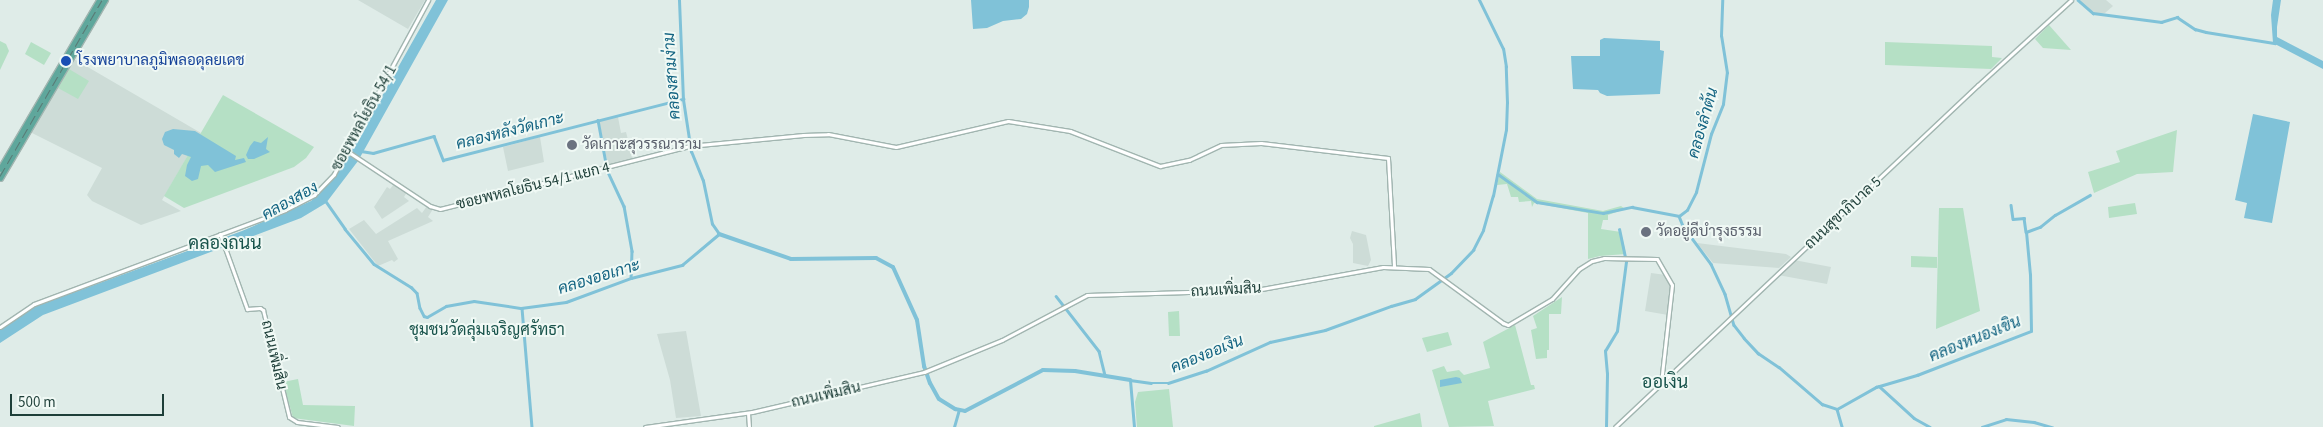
<!DOCTYPE html>
<meta charset="utf-8">
<style>
body{margin:0}
#map{position:relative;width:2323px;height:427px;overflow:hidden;background:#dfece8;font-family:"Source Sans 3",Sarabun,sans-serif}
div>[style]{position:absolute}
[style*='--x']{left:calc(var(--x)*1px);top:calc(var(--y)*1px);width:calc(var(--w)*1px);rotate:calc(var(--a)*1deg)}
.built>*{inset:0;background:#cddcd7}
.green>*{inset:0;background:#b5e0c5}
.water>*{inset:0;background:#80c2d8}
.canal>*{height:2.5px;margin:-1.25px;padding:0 1.25px;transform-origin:1.25px;border-radius:1.25px;background:#80c2d8}
.river>*{height:4px;margin:-2px;padding:0 2px;transform-origin:2px;border-radius:2px;background:#80c2d8}
.roads{filter:drop-shadow(1px 0 #a1b5b0) drop-shadow(-1px 0 #a1b5b0) drop-shadow(0 1px #a1b5b0) drop-shadow(0 -1px #a1b5b0)}
.tertiary>*{height:3px;margin:-1.5px;padding:0 1.5px;transform-origin:1.5px;border-radius:1.5px;background:#fff}
.secondary>*{height:3px;margin:-1.5px;padding:0 1.5px;transform-origin:1.5px;border-radius:1.5px;background:#fff}
.primary>*{height:4.5px;margin:-2.25px;padding:0 2.25px;transform-origin:2.25px;border-radius:2.25px;background:#5fa79c}
.rail>*{height:1px;margin-top:-0.5px;transform-origin:0;background:repeating-linear-gradient(90deg,#587a75 0 10px,transparent 0 15px)}
.dots>*{width:14px;height:14px;translate:-50% -50%;box-sizing:border-box;border:2px solid #f0f9f5;border-radius:50%}
span{translate:-50% -50%;white-space:nowrap;text-align:center;line-height:1.15;-webkit-text-stroke:4px #f0f9f5;paint-order:stroke}
.transit-label{font-size:15px;color:#164399}
.left{translate:0 -50%;text-align:left}
.street-label{font-size:15px;color:#1e3f39}
.worship-label{font-size:15px;color:#5b616d}
.water-label{font-size:16px;color:#126381;font-style:italic}
.neighbourhood-label{font-size:16px;color:#18534b}
.quarter-label{font-size:18px;color:#18534b}
.scale{position:absolute;left:10px;top:394px;width:154px;height:22px;box-sizing:border-box;border:2px solid #1e3f39;border-top:0;padding-left:6px;font-size:15px;line-height:18px;white-space:nowrap;color:#1e3f39;-webkit-text-stroke:4px #f0f9f5;paint-order:stroke}
</style>
<div id="map">
<div class="built">
<i style="clip-path:polygon(358px 0,425px 0,408px 29px)"></i>
<i style="clip-path:polygon(2078px 0,2106px 0,2113px 6px,2105px 13px,2099px 14px,2089px 10px)"></i>
<i style="clip-path:polygon(74px 59px,201px 133px,162px 200px,181px 211px,141px 225px,92px 201px,87px 195px,102px 168px,30px 132px)"></i>
<i style="clip-path:polygon(618px 117px,621px 133px,626px 132px,633px 159px,608px 165px,599px 121px)"></i>
<i style="clip-path:polygon(540px 137px,544px 162px,508px 171px,503px 147px)"></i>
<i style="clip-path:polygon(394px 184px,407px 192px,404px 197px,409px 201px,382px 219px,374px 207px,387px 187px,390px 189px)"></i>
<i style="clip-path:polygon(427px 206px,433px 209px,428px 217px,433px 221px,388px 241px,398px 259px,394px 262px,392px 260px,378px 266px,349px 229px,364px 220px,376px 234px,417px 208px,422px 213px)"></i>
<i style="clip-path:polygon(1352px 231px,1366px 235px,1371px 260px,1368px 266px,1353px 263px,1353px 244px,1350px 238px)"></i>
<i style="clip-path:polygon(1697px 243px,1786px 254px,1791px 257px,1779px 268px,1713px 263px)"></i>
<i style="clip-path:polygon(1794px 260px,1831px 267px,1827px 284px,1778px 275px)"></i>
<i style="clip-path:polygon(1651px 273px,1666px 275px,1671px 283px,1668px 315px,1645px 311px)"></i>
<i style="clip-path:polygon(686px 331px,701px 416px,676px 418px,670px 380px,657px 334px)"></i>
</div>
<div class="green">
<i style="clip-path:polygon(2049px 25px,2071px 50px,2043px 48px,2035px 39px)"></i>
<i style="clip-path:polygon(0 41px,6px 44px,9px 51px,0 70px)"></i>
<i style="clip-path:polygon(31px 42px,51px 53px,44px 65px,25px 54px)"></i>
<i style="clip-path:polygon(1885px 42px,1992px 46px,1992px 57px,2002px 58px,1991px 69px,1885px 65px)"></i>
<i style="clip-path:polygon(69px 69px,89px 81px,78px 99px,58px 88px)"></i>
<i style="clip-path:polygon(223px 95px,314px 147px,306px 158px,294px 167px,184px 208px,164px 196px)"></i>
<i style="clip-path:polygon(2177px 130px,2173px 172px,2137px 174px,2094px 193px,2088px 172px,2120px 162px,2116px 151px)"></i>
<i style="clip-path:polygon(1500px 172px,1537px 199px,1603px 211px,1621px 206px,1625px 209px,1608px 215px,1608px 220px,1603px 220px,1601px 229px,1621px 232px,1626px 254px,1600px 256px,1588px 259px,1588px 213px,1534px 203px,1532px 207px,1531px 201px,1519px 202px,1518px 197px,1511px 197px,1507px 184px,1497px 185px)"></i>
<i style="clip-path:polygon(2135px 203px,2137px 214px,2109px 218px,2108px 207px)"></i>
<i style="clip-path:polygon(1939px 208px,1963px 208px,1980px 311px,1936px 329px)"></i>
<i style="clip-path:polygon(1911px 256px,1937px 257px,1937px 268px,1911px 267px)"></i>
<i style="clip-path:polygon(1562px 297px,1561px 314px,1549px 314px,1549px 350px,1547px 350px,1547px 358px,1536px 359px,1531px 330px,1537px 328px,1533px 316px)"></i>
<i style="clip-path:polygon(1179px 311px,1180px 336px,1169px 336px,1168px 312px)"></i>
<i style="clip-path:polygon(1515px 325px,1531px 385px,1534px 385px,1535px 389px,1488px 401px,1494px 426px,1449px 427px,1432px 370px,1444px 366px,1447px 372px,1459px 370px,1464px 375px,1490px 368px,1483px 342px)"></i>
<i style="clip-path:polygon(1448px 332px,1452px 345px,1427px 352px,1422px 338px)"></i>
<i style="clip-path:polygon(298px 379px,303px 405px,355px 406px,354px 426px,293px 418px,283px 382px)"></i>
<i style="clip-path:polygon(1169px 389px,1173px 427px,1137px 427px,1135px 402px,1138px 392px)"></i>
<i style="clip-path:polygon(1420px 413px,1422px 427px,1374px 427px,1374px 426px)"></i>
</div>
<div class="water">
<i style="clip-path:polygon(436px 0,448px 0,358px 161px,326px 203px,301px 218px,43px 315px,0 343px,0 329px,34px 307px,242px 231px,311px 201px,332px 181px,347px 158px)"></i>
<i style="clip-path:polygon(971px 0,1029px 0,1029px 7px,1027px 14px,1021px 19px,1003px 21px,987px 28px,973px 29px)"></i>
<i style="clip-path:polygon(2273px 0,2281px 0,2277px 27px,2277px 37px,2323px 61px,2323px 69px,2273px 43px,2271px 15px)"></i>
<i style="clip-path:polygon(1604px 38px,1660px 41px,1660px 50px,1664px 51px,1660px 94px,1607px 96px,1600px 93px,1598px 90px,1573px 89px,1571px 56px,1600px 56px,1600px 40px)"></i>
<i style="clip-path:polygon(2253px 114px,2290px 122px,2272px 223px,2244px 218px,2247px 203px,2235px 200px)"></i>
<i style="clip-path:polygon(173px 129px,195px 131px,236px 156px,235px 160px,244px 158px,246px 162px,215px 172px,208px 165px,201px 166px,198px 179px,192px 181px,185px 176px,187px 165px,191px 157px,182px 154px,179px 158px,174px 154px,174px 150px,164px 145px,162px 139px,165px 132px)"></i>
<i style="clip-path:polygon(268px 137px,266px 149px,270px 152px,254px 159px,248px 159px,246px 155px,250px 146px,254px 141px,261px 143px)"></i>
<i style="clip-path:polygon(1456px 377px,1460px 378px,1462px 383px,1440px 387px,1440px 380px)"></i>
</div>
<div class="canal">
<i style="--x:2078;--y:0;--w:20;--a:41"></i>
<i style="--x:2093;--y:13;--w:69;--a:7.5"></i>
<i style="--x:2161;--y:22;--w:17;--a:-17"></i>
<i style="--x:2177;--y:17;--w:22;--a:34"></i>
<i style="--x:2195;--y:29;--w:11;--a:15"></i>
<i style="--x:2206;--y:32;--w:70;--a:9.1"></i>
<i style="--x:598;--y:120;--w:44;--a:79.5"></i>
<i style="--x:361;--y:151;--w:12;--a:9"></i>
<i style="--x:373;--y:153;--w:63;--a:-15.6"></i>
<i style="--x:434;--y:136;--w:26;--a:69"></i>
<i style="--x:443;--y:160;--w:248;--a:-14.3"></i>
<i style="--x:608;--y:172;--w:38;--a:65"></i>
<i style="--x:624;--y:206;--w:46;--a:79.9"></i>
<i style="--x:632;--y:251;--w:27;--a:92"></i>
<i style="--x:1498;--y:174;--w:48;--a:35.7"></i>
<i style="--x:1537;--y:202;--w:67;--a:9.5"></i>
<i style="--x:1603;--y:213;--w:30;--a:-12"></i>
<i style="--x:1632;--y:207;--w:48;--a:10.8"></i>
<i style="--x:1679;--y:216;--w:11;--a:68"></i>
<i style="--x:1683;--y:226;--w:47;--a:53.6"></i>
<i style="--x:1711;--y:264;--w:33;--a:65"></i>
<i style="--x:1725;--y:294;--w:32;--a:74"></i>
<i style="--x:1734;--y:325;--w:16;--a:52"></i>
<i style="--x:1744;--y:338;--w:21;--a:47"></i>
<i style="--x:1758;--y:353;--w:25;--a:34"></i>
<i style="--x:1779;--y:367;--w:57;--a:40.7"></i>
<i style="--x:1822;--y:404;--w:16;--a:18"></i>
<i style="--x:1837;--y:409;--w:45;--a:-29.4"></i>
<i style="--x:1876;--y:387;--w:43;--a:-16.3"></i>
<i style="--x:1917;--y:375;--w:122;--a:-21.1"></i>
<i style="--x:2031;--y:331;--w:56;--a:-91"></i>
<i style="--x:2030;--y:275;--w:43;--a:-95.3"></i>
<i style="--x:2026;--y:232;--w:15;--a:-20"></i>
<i style="--x:2040;--y:227;--w:19;--a:-39"></i>
<i style="--x:2055;--y:215;--w:40;--a:-29.7"></i>
<i style="--x:325;--y:200;--w:35;--a:55"></i>
<i style="--x:345;--y:229;--w:45;--a:50.4"></i>
<i style="--x:374;--y:264;--w:44;--a:31.9"></i>
<i style="--x:411;--y:287;--w:8;--a:45"></i>
<i style="--x:417;--y:293;--w:15;--a:79"></i>
<i style="--x:420;--y:308;--w:9;--a:63"></i>
<i style="--x:424;--y:316;--w:3;--a:18"></i>
<i style="--x:427;--y:317;--w:22;--a:-30"></i>
<i style="--x:446;--y:306;--w:28;--a:-10"></i>
<i style="--x:474;--y:301;--w:48;--a:8.5"></i>
<i style="--x:521;--y:308;--w:45;--a:-7.6"></i>
<i style="--x:566;--y:302;--w:69;--a:-20.3"></i>
<i style="--x:631;--y:278;--w:53;--a:-14.3"></i>
<i style="--x:682;--y:265;--w:48;--a:-40"></i>
<i style="--x:719;--y:234;--w:12;--a:-125"></i>
<i style="--x:712;--y:224;--w:44;--a:-101.8"></i>
<i style="--x:703;--y:181;--w:31;--a:-112"></i>
<i style="--x:691;--y:152;--w:53;--a:-98.7"></i>
<i style="--x:683;--y:100;--w:100;--a:-92.3"></i>
<i style="--x:2011;--y:205;--w:14;--a:82"></i>
<i style="--x:2013;--y:219;--w:11;--a:-5"></i>
<i style="--x:2024;--y:218;--w:14;--a:82"></i>
<i style="--x:1679;--y:216;--w:10;--a:-37"></i>
<i style="--x:1687;--y:210;--w:20;--a:-63"></i>
<i style="--x:1696;--y:192;--w:60;--a:-75.5"></i>
<i style="--x:1711;--y:134;--w:32;--a:-68"></i>
<i style="--x:1723;--y:104;--w:31;--a:-83"></i>
<i style="--x:1727;--y:73;--w:37;--a:-99"></i>
<i style="--x:1721;--y:36;--w:36;--a:-88"></i>
<i style="--x:1056;--y:296;--w:70;--a:52"></i>
<i style="--x:1099;--y:351;--w:25;--a:76"></i>
<i style="--x:522;--y:308;--w:119;--a:85.2"></i>
<i style="--x:1879;--y:386;--w:47;--a:42.4"></i>
<i style="--x:1914;--y:418;--w:18;--a:29"></i>
<i style="--x:1837;--y:409;--w:19;--a:74"></i>
<i style="--x:954;--y:427;--w:18;--a:-74"></i>
<i style="--x:1134;--y:427;--w:47;--a:-94.9"></i>
<i style="--x:1130;--y:380;--w:21;--a:8"></i>
<i style="--x:1151;--y:383;--w:17;--a:0"></i>
<i style="--x:1168;--y:383;--w:40;--a:-18"></i>
<i style="--x:1206;--y:371;--w:70;--a:-24.4"></i>
<i style="--x:1270;--y:342;--w:56;--a:-12.3"></i>
<i style="--x:1325;--y:330;--w:70;--a:-20"></i>
<i style="--x:1391;--y:306;--w:25;--a:-16"></i>
<i style="--x:1415;--y:299;--w:44;--a:-35.8"></i>
<i style="--x:1451;--y:273;--w:32;--a:-46"></i>
<i style="--x:1473;--y:250;--w:22;--a:-63"></i>
<i style="--x:1483;--y:230;--w:35;--a:-74"></i>
<i style="--x:1493;--y:196;--w:67;--a:-78.9"></i>
<i style="--x:1506;--y:130;--w:27;--a:-88"></i>
<i style="--x:1507;--y:103;--w:36;--a:-92"></i>
<i style="--x:1506;--y:67;--w:18;--a:-99"></i>
<i style="--x:1503;--y:49;--w:55;--a:-116.1"></i>
<i style="--x:1606;--y:427;--w:53;--a:-88.9"></i>
<i style="--x:1607;--y:374;--w:23;--a:-95"></i>
<i style="--x:1605;--y:351;--w:23;--a:-59"></i>
<i style="--x:1617;--y:331;--w:70;--a:-82.6"></i>
<i style="--x:1626;--y:262;--w:33;--a:-102"></i>
<i style="--x:1982;--y:427;--w:25;--a:-18"></i>
<i style="--x:2006;--y:419;--w:28;--a:6"></i>
<i style="--x:2034;--y:422;--w:19;--a:16"></i>
</div>
<div class="river">
<i style="--x:719;--y:234;--w:76;--a:19.1"></i>
<i style="--x:791;--y:259;--w:85;--a:-0.7"></i>
<i style="--x:876;--y:258;--w:19;--a:28"></i>
<i style="--x:893;--y:267;--w:58;--a:65.6"></i>
<i style="--x:917;--y:320;--w:47;--a:81.3"></i>
<i style="--x:924;--y:366;--w:18;--a:71"></i>
<i style="--x:930;--y:383;--w:18;--a:61"></i>
<i style="--x:939;--y:399;--w:19;--a:32"></i>
<i style="--x:955;--y:409;--w:10;--a:11"></i>
<i style="--x:965;--y:411;--w:88;--a:-27.7"></i>
<i style="--x:1043;--y:370;--w:32;--a:2"></i>
<i style="--x:1075;--y:371;--w:56;--a:9.3"></i>
</div>
<div class="roads">
<div class="tertiary">
<i style="--x:347;--y:151;--w:100;--a:33.5"></i>
<i style="--x:430;--y:206;--w:10;--a:17"></i>
<i style="--x:440;--y:209;--w:257;--a:-14.2"></i>
<i style="--x:689;--y:146;--w:115;--a:-5.5"></i>
<i style="--x:803;--y:135;--w:25;--a:-2"></i>
<i style="--x:828;--y:134;--w:69;--a:10.8"></i>
<i style="--x:896;--y:147;--w:115;--a:-13.1"></i>
<i style="--x:1008;--y:121;--w:63;--a:9.2"></i>
<i style="--x:1070;--y:131;--w:97;--a:21.3"></i>
<i style="--x:1160;--y:166;--w:30;--a:-12"></i>
<i style="--x:1189;--y:160;--w:35;--a:-25"></i>
<i style="--x:1221;--y:145;--w:40;--a:-2.9"></i>
<i style="--x:1261;--y:143;--w:128;--a:6.7"></i>
<i style="--x:1388;--y:158;--w:109;--a:86.8"></i>
<i style="--x:220;--y:234;--w:80;--a:70.2"></i>
<i style="--x:247;--y:309;--w:13;--a:-4"></i>
<i style="--x:260;--y:308;--w:4;--a:34"></i>
<i style="--x:263;--y:310;--w:110;--a:76.3"></i>
<i style="--x:289;--y:417;--w:9;--a:32"></i>
<i style="--x:297;--y:422;--w:41;--a:7"></i>
<i style="--x:0;--y:327;--w:41;--a:-34.1"></i>
<i style="--x:34;--y:304;--w:268;--a:-20.5"></i>
<i style="--x:285;--y:210;--w:33;--a:-27"></i>
<i style="--x:314;--y:195;--w:29;--a:-46"></i>
<i style="--x:334;--y:174;--w:198;--a:-61.6"></i>
<i style="--x:748;--y:413;--w:14;--a:86"></i>
<i style="--x:645;--y:427;--w:108;--a:-8"></i>
<i style="--x:752;--y:412;--w:177;--a:-13.1"></i>
<i style="--x:924;--y:372;--w:84;--a:-22.3"></i>
<i style="--x:1002;--y:340;--w:96;--a:-27.9"></i>
<i style="--x:1087;--y:295;--w:169;--a:-1.7"></i>
<i style="--x:1256;--y:290;--w:129;--a:-10.3"></i>
<i style="--x:1383;--y:267;--w:46;--a:2.5"></i>
<i style="--x:1429;--y:269;--w:92;--a:36.1"></i>
<i style="--x:1503;--y:323;--w:5;--a:22"></i>
<i style="--x:1508;--y:325;--w:51;--a:-30.6"></i>
<i style="--x:1552;--y:299;--w:40;--a:-48"></i>
<i style="--x:1579;--y:269;--w:15;--a:-32"></i>
<i style="--x:1592;--y:261;--w:12;--a:-14"></i>
<i style="--x:1604;--y:258;--w:53;--a:1.1"></i>
<i style="--x:1657;--y:259;--w:30;--a:60"></i>
<i style="--x:1672;--y:285;--w:99;--a:96.4"></i>
</div>
<div class="secondary">
<i style="--x:1615;--y:427;--w:499;--a:-43.3"></i>
<i style="--x:1978;--y:85;--w:126;--a:-42.4"></i>
</div>
<div class="primary">
<i style="--x:0;--y:169;--w:196;--a:-59.6"></i>
<i style="--x:0;--y:178;--w:207;--a:-59.5"></i>
</div>
</div>
<div class="rail">
<i style="--x:0;--y:176;--w:203;--a:-59.9"></i>
</div>
<div class="dots">
<i style="left:66px;top:61px;background:#1a4fb4"></i>
<i style="left:572px;top:145px;background:#6b7280"></i>
<i style="left:1646px;top:232px;background:#6b7280"></i>
</div>
<div class="transit-label">
<span class="left" style="left:77px;top:61px">โรงพยาบาลภูมิพลอดุลยเดช</span>
</div>
<div class="street-label">
<span style="left:364px;top:118px;rotate:-61deg">ซอยพหลโยธิน 54/1</span>
<span style="left:533px;top:186px;rotate:-14deg">ซอยพหลโยธิน 54/1 แยก 4</span>
<span style="left:1843px;top:213px;rotate:-43deg">ถนนสุขาภิบาล 5</span>
<span style="left:1226px;top:290px;rotate:-3deg">ถนนเพิ่มสิน</span>
<span style="left:274px;top:355px;rotate:77deg">ถนนเพิ่มสิน</span>
<span style="left:826px;top:395px;rotate:-13deg">ถนนเพิ่มสิน</span>
</div>
<div class="worship-label">
<span class="left" style="left:582px;top:145px">วัดเกาะสุวรรณาราม</span>
<span class="left" style="left:1656px;top:232px">วัดอยู่ดีบำรุงธรรม</span>
</div>
<div class="water-label">
<span style="left:672px;top:76px;rotate:-94deg">คลองสามง่าม</span>
<span style="left:1703px;top:123px;rotate:-74deg">คลองลำต้น</span>
<span style="left:510px;top:131px;rotate:-14deg">คลองหลังวัดเกาะ</span>
<span style="left:290px;top:201px;rotate:-29deg">คลองสอง</span>
<span style="left:599px;top:277px;rotate:-17deg">คลองออเกาะ</span>
<span style="left:1975px;top:339px;rotate:-22deg">คลองหนองเขิน</span>
<span style="left:1207px;top:354px;rotate:-22deg">คลองออเงิน</span>
</div>
<div class="neighbourhood-label">
<span style="left:487px;top:330px">ชุมชนวัดลุ่มเจริญศรัทธา</span>
</div>
<div class="quarter-label">
<span style="left:225px;top:244px">คลองถนน</span>
<span style="left:1665px;top:383px">ออเงิน</span>
</div>
<div class="scale">500 m</div>
</div>
